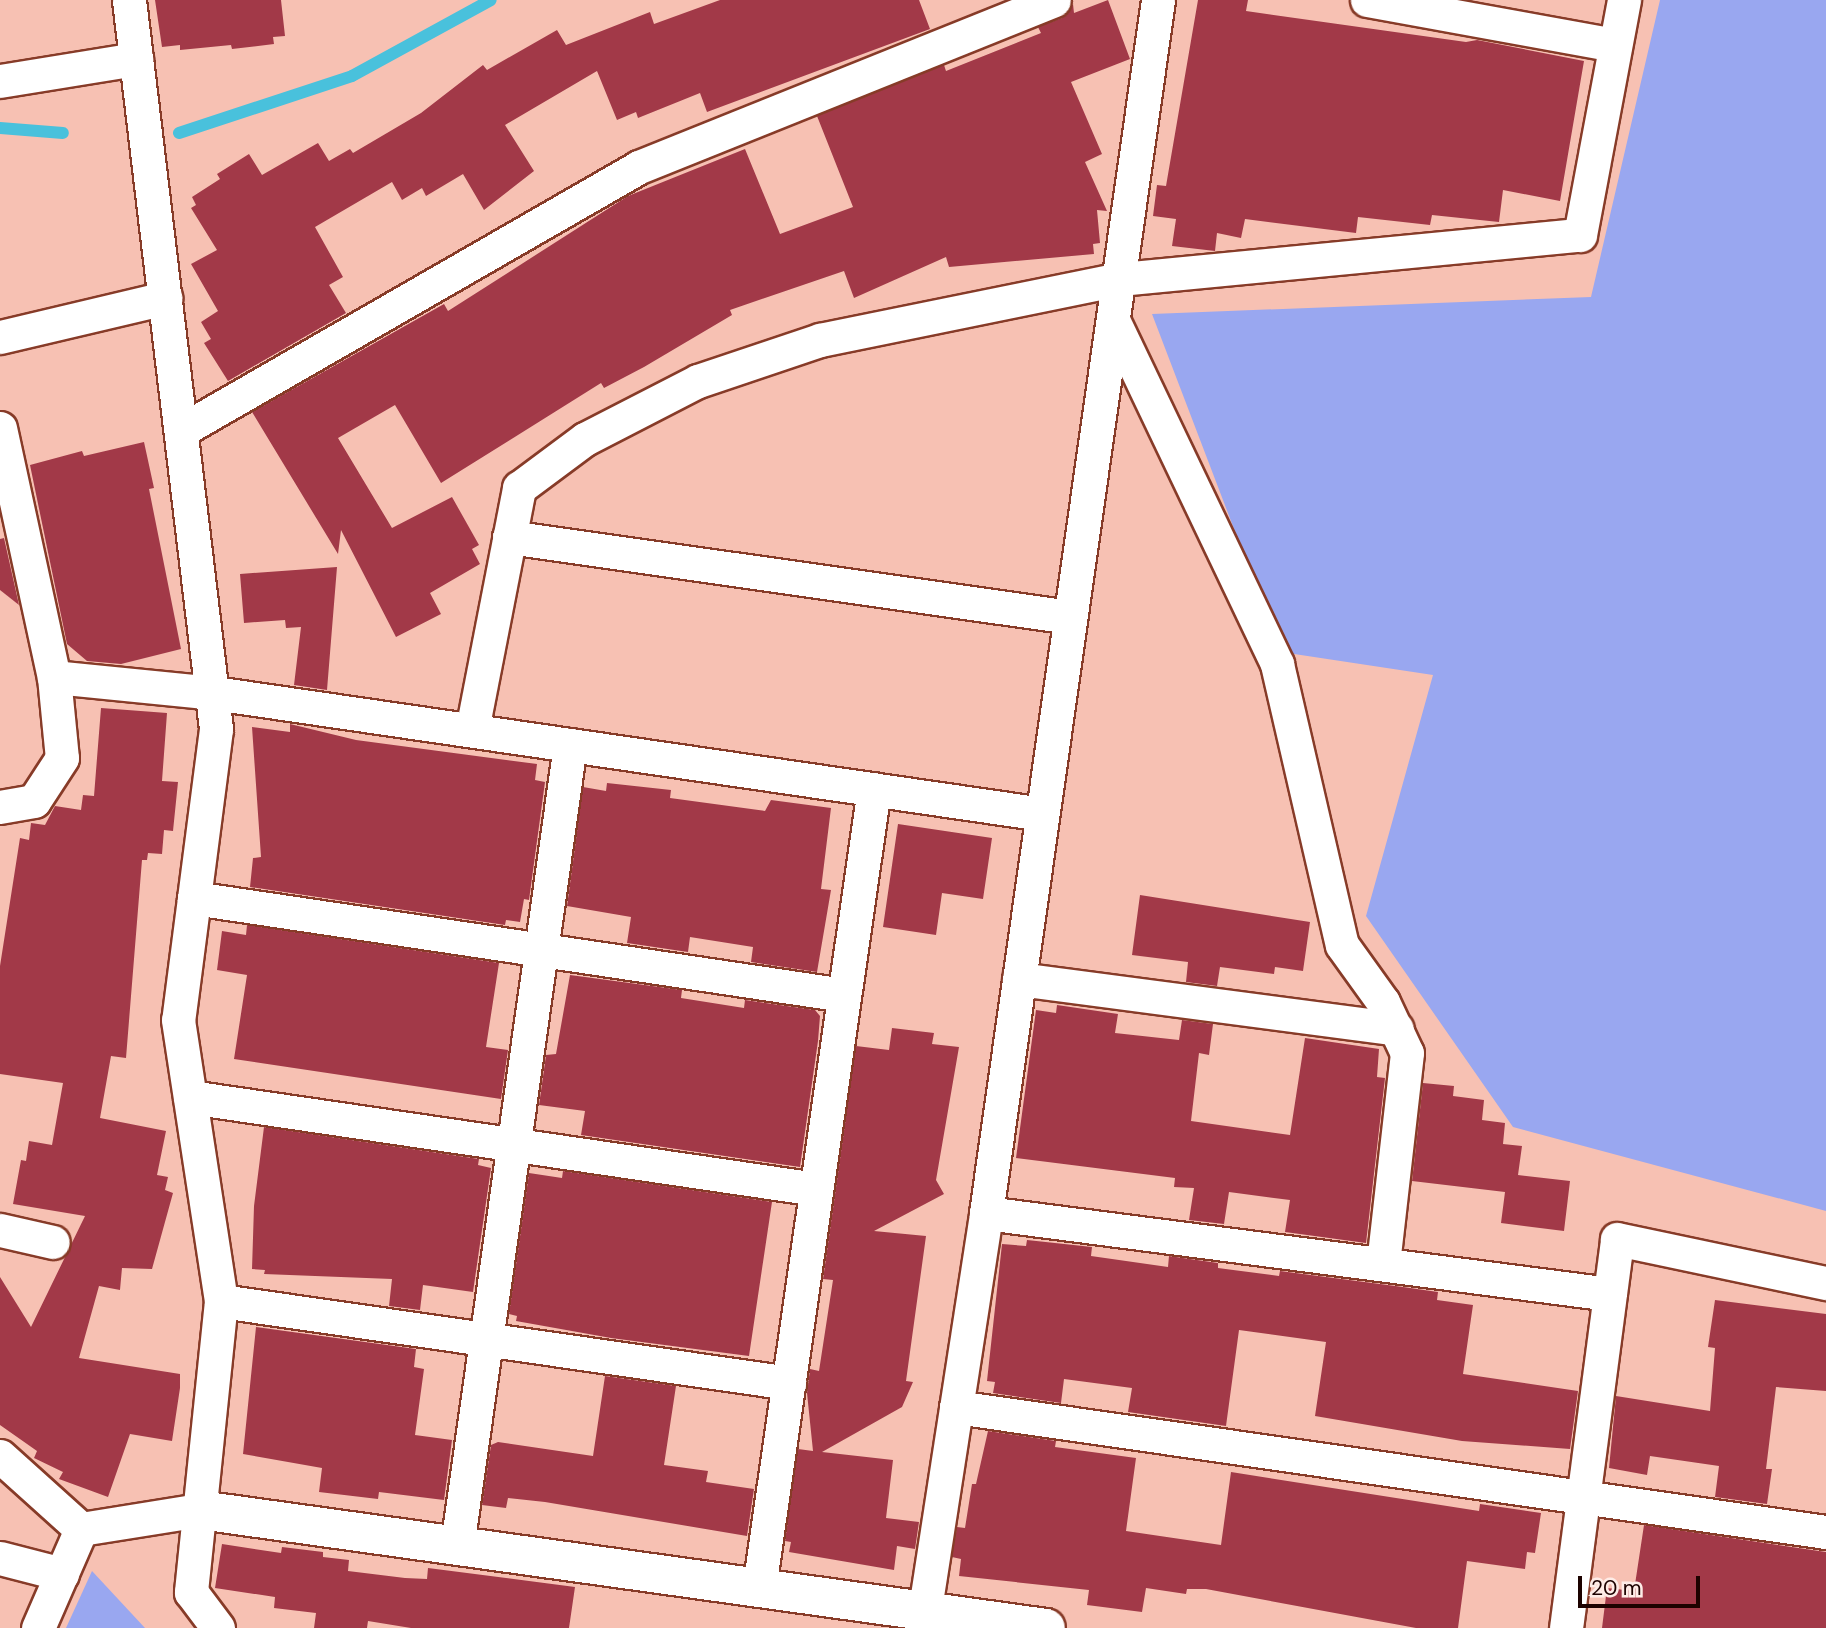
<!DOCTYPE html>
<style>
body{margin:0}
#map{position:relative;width:1826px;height:1628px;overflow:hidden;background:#f7c1b3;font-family:"DM Sans",sans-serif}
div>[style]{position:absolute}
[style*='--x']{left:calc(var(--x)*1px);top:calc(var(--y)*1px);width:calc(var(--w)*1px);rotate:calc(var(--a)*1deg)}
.green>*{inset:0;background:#99a7f0}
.stream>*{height:12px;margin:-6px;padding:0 6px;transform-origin:6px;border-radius:6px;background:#49c1dc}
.building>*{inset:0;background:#a23948}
.roads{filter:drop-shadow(2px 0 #873b28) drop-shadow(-2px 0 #873b28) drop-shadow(0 2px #873b28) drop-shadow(0 -2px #873b28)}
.street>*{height:33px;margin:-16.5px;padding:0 16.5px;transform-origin:16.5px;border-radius:16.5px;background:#fff}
.secondary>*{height:38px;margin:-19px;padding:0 19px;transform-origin:19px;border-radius:19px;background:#fff}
span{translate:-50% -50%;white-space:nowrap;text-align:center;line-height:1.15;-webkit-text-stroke:7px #feece7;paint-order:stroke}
.scale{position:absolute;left:1578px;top:1576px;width:122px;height:32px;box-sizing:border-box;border:4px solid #1d0200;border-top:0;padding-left:9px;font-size:21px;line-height:24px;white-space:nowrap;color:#1d0200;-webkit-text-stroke:5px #feece7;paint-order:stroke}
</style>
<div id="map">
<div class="green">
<i style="clip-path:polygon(1660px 0,1826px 0,1826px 1211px,1513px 1127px,1366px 916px,1433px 675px,1281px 652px,1152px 314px,1591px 297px)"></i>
<i style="clip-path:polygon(92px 1571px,145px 1628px,66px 1628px)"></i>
</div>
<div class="stream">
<i style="--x:0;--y:128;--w:63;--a:4.5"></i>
<i style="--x:179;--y:133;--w:182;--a:-18.2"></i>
<i style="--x:352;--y:76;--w:158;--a:-28.7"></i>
</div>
<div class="building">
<i style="clip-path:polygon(155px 0,281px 0,285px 36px,273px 37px,274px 44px,232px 49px,231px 45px,180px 50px,180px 45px,162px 47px)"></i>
<i style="clip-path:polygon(720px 0,919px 0,930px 29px,707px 112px,700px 93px,638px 118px,636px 112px,617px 120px,597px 71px,505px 125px,534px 171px,484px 210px,463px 174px,426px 196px,422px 188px,402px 200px,392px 182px,315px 227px,343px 277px,329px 285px,346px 313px,228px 381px,204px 343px,211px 339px,201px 322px,218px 311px,191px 264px,217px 250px,191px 208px,196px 205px,192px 197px,220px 179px,217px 174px,249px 154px,262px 175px,318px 143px,329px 161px,350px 149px,353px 153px,421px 113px,483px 65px,487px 70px,557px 30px,566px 45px,650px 12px,654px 24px)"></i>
<i style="clip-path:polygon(1108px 0,1130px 59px,1071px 82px,1102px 154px,1085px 162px,1107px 211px,1097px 210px,1100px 243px,1093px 244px,1094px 254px,949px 267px,946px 257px,854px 298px,844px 271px,730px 310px,732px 315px,644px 367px,604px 388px,601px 383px,441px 483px,395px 405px,338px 438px,392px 528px,452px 497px,479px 545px,472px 549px,480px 564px,430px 593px,441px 614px,396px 637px,341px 530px,338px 554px,252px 412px,444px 304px,448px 311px,628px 196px,745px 149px,780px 234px,853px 207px,817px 116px,944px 65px,946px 71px,1041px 33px,1038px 27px,1062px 18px,1073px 4px,1074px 13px)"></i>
<i style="clip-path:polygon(1198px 0,1248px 0,1246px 11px,1466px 42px,1477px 40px,1584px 61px,1560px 201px,1503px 190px,1499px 222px,1432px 215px,1430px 225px,1358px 217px,1356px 233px,1245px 219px,1241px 238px,1217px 233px,1215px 251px,1172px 246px,1176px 219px,1153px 216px,1157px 185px,1166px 186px)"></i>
<i style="clip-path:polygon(144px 442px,154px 488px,149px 489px,181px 649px,121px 664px,87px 661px,67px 644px,30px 465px,82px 451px,84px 456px)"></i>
<i style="clip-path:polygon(4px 538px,19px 605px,0 590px,0 539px)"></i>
<i style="clip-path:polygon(337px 567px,327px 690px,294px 685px,301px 627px,286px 628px,285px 620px,244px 623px,240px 574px)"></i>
<i style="clip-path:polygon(101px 708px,167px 713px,162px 781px,178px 782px,173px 831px,164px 830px,162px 854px,148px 853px,147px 860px,142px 860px,126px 1058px,111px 1056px,100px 1118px,166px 1131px,157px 1175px,168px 1177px,165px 1190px,173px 1193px,152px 1269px,122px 1268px,120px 1290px,99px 1286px,79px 1358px,180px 1374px,180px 1388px,172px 1441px,130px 1434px,108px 1497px,59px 1479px,63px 1472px,34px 1458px,37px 1451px,0 1425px,0 1277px,31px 1327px,85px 1216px,13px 1204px,21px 1160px,26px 1161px,29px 1141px,52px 1145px,63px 1083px,0 1074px,0 966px,20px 838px,29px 840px,31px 823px,45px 825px,55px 806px,81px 810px,83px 795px,94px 796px)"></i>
<i style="clip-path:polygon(290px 724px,356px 740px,537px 764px,535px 780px,545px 782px,529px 900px,524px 899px,520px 922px,506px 920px,505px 925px,250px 887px,253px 858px,261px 857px,252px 727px,290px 732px)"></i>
<i style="clip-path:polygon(607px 783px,671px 790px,670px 798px,765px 811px,771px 800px,831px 808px,821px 889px,831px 890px,817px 972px,751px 962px,753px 947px,690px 937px,688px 952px,627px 943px,631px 917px,567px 906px,583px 787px,606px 791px)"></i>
<i style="clip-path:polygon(898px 824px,992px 838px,983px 899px,942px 893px,936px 935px,883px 927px)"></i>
<i style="clip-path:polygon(1140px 895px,1310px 922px,1303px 971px,1275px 967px,1274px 974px,1220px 967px,1217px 986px,1186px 982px,1188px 962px,1132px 955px)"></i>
<i style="clip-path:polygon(247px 925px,499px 963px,486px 1047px,508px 1050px,501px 1099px,234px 1059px,247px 975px,217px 970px,222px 931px,246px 935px)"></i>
<i style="clip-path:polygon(570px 975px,682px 990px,681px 998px,744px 1008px,745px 1000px,815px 1010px,820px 1016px,818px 1041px,800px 1167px,581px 1135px,585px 1111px,539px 1105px,546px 1055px,556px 1054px)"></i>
<i style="clip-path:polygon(1057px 1005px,1118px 1014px,1115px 1033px,1179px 1040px,1182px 1020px,1213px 1024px,1209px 1055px,1199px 1053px,1191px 1121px,1290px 1135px,1305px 1038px,1379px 1049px,1377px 1077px,1385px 1078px,1366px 1243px,1285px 1232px,1290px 1200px,1229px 1192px,1224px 1224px,1189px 1220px,1194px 1188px,1174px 1187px,1175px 1178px,1016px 1158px,1036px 1010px,1056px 1013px)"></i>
<i style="clip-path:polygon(892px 1028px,934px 1033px,932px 1044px,959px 1047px,936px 1180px,944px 1194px,874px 1231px,926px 1236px,906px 1381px,913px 1382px,902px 1407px,822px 1452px,893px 1460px,886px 1518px,919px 1522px,915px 1549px,897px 1546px,894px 1570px,789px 1552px,791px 1542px,785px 1541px,798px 1449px,813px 1451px,807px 1393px,810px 1369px,819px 1371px,833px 1280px,823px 1279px,856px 1046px,889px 1050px)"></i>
<i style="clip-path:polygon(1423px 1083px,1454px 1086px,1453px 1096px,1484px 1100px,1482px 1120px,1505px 1123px,1503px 1144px,1522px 1146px,1518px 1175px,1570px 1181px,1564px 1231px,1501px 1223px,1505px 1192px,1412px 1181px)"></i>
<i style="clip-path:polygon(264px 1127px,479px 1159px,478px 1165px,491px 1168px,473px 1292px,423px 1285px,420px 1310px,389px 1306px,392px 1279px,264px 1274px,265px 1270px,252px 1269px,254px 1206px)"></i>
<i style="clip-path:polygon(563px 1171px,772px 1202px,749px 1356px,611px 1338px,516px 1321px,517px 1316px,509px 1314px,529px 1173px,562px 1178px)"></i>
<i style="clip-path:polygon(1027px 1240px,1092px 1247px,1091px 1256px,1168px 1267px,1169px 1256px,1218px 1263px,1218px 1268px,1279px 1276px,1280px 1271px,1403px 1287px,1438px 1292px,1437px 1300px,1473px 1305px,1463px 1374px,1578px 1391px,1570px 1449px,1462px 1441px,1315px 1416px,1326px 1342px,1239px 1330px,1226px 1426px,1128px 1412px,1132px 1388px,1064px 1379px,1061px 1403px,993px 1393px,995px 1382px,987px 1381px,1002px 1244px,1026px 1246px)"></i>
<i style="clip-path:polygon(1715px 1300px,1826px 1314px,1826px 1391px,1776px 1387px,1766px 1469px,1772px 1469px,1767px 1504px,1715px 1497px,1719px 1466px,1650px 1456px,1647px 1475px,1609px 1468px,1616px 1396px,1710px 1411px,1715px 1348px,1708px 1347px)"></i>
<i style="clip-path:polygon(256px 1327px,416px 1349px,414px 1367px,424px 1369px,415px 1435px,452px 1440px,444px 1500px,379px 1492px,378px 1499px,319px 1492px,322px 1468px,243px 1454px)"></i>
<i style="clip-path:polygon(605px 1376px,676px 1386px,664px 1465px,708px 1471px,706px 1482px,754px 1489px,747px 1536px,545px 1502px,508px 1498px,506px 1508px,482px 1505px,491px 1445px,498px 1442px,593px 1456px)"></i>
<i style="clip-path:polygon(988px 1431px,1056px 1441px,1055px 1447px,1136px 1458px,1126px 1531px,1221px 1545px,1231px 1472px,1479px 1511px,1480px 1504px,1541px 1513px,1535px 1553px,1527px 1552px,1525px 1569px,1467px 1561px,1458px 1628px,1416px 1628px,1206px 1589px,1187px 1589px,1186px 1594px,1146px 1588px,1142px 1612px,1087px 1605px,1089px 1590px,959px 1576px,961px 1559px,952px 1557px,957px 1527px,965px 1528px,972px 1484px,976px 1484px)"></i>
<i style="clip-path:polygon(1644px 1525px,1826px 1552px,1826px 1628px,1602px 1628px,1607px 1588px,1634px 1591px)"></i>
<i style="clip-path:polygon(222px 1544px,281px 1553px,282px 1547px,323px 1552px,323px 1557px,349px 1560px,348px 1571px,405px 1578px,427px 1579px,428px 1568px,575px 1587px,569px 1628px,411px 1628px,368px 1621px,367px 1628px,314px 1628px,316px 1613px,274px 1608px,275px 1597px,215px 1588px)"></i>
</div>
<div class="roads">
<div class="street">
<i style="--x:129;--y:0;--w:734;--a:83.19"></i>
<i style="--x:216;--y:729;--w:293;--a:97.4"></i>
<i style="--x:178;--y:1020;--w:284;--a:81.3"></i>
<i style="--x:221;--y:1301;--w:293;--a:95.9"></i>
<i style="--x:191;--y:1592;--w:45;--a:53.1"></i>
<i style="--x:1367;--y:0;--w:252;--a:10.3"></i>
<i style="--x:0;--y:81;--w:138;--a:-9.2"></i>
<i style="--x:1114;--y:322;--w:379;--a:64.5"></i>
<i style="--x:1277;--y:664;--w:288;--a:77"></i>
<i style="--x:1342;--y:945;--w:70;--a:54.3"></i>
<i style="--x:1383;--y:1002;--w:56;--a:64.8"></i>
<i style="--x:1407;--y:1053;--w:212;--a:96.5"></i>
<i style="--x:0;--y:337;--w:170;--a:-13.3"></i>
<i style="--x:0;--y:428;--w:255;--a:77.8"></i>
<i style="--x:54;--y:677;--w:81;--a:84.4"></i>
<i style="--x:62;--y:758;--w:51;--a:123.1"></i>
<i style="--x:34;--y:801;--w:35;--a:170"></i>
<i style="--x:182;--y:430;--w:527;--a:-29.92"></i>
<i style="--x:639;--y:167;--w:447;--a:-21.9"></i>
<i style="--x:509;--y:537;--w:567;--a:8.12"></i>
<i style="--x:54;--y:677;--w:161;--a:5.7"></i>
<i style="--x:214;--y:693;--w:837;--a:8.31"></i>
<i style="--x:472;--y:730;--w:247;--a:-79"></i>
<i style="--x:519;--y:488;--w:82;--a:-36.6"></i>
<i style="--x:585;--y:439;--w:127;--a:-27.2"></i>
<i style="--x:698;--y:381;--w:129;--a:-18.6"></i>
<i style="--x:820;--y:340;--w:306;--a:-11.5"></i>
<i style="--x:1120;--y:279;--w:462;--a:-5.5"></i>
<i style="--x:1580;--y:235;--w:239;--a:-79.4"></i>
<i style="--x:194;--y:898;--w:657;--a:8.49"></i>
<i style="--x:1019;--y:979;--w:381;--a:7.5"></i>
<i style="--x:190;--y:1097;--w:633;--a:8.36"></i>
<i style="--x:986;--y:1213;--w:629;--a:7.4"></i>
<i style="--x:0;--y:1230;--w:54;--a:12.8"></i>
<i style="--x:221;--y:1301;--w:574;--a:8.21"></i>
<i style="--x:956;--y:1407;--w:879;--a:8.18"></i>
<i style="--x:0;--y:1456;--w:109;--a:42"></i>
<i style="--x:81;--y:1529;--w:121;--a:-9.1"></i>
<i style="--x:457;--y:1546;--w:809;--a:-81.97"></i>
<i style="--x:0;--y:1558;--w:64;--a:14.5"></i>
<i style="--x:759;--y:1588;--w:807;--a:-81.81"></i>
<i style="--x:38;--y:1628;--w:108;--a:-66.5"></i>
<i style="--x:922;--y:1628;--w:420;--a:-81.2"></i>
<i style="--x:986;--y:1213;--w:1225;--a:-81.93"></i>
<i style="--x:1566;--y:1628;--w:392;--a:-82.5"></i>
<i style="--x:1617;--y:1239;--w:214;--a:11.9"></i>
</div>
<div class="secondary">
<i style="--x:200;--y:1510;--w:854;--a:7.94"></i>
</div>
</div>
<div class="scale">20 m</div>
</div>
